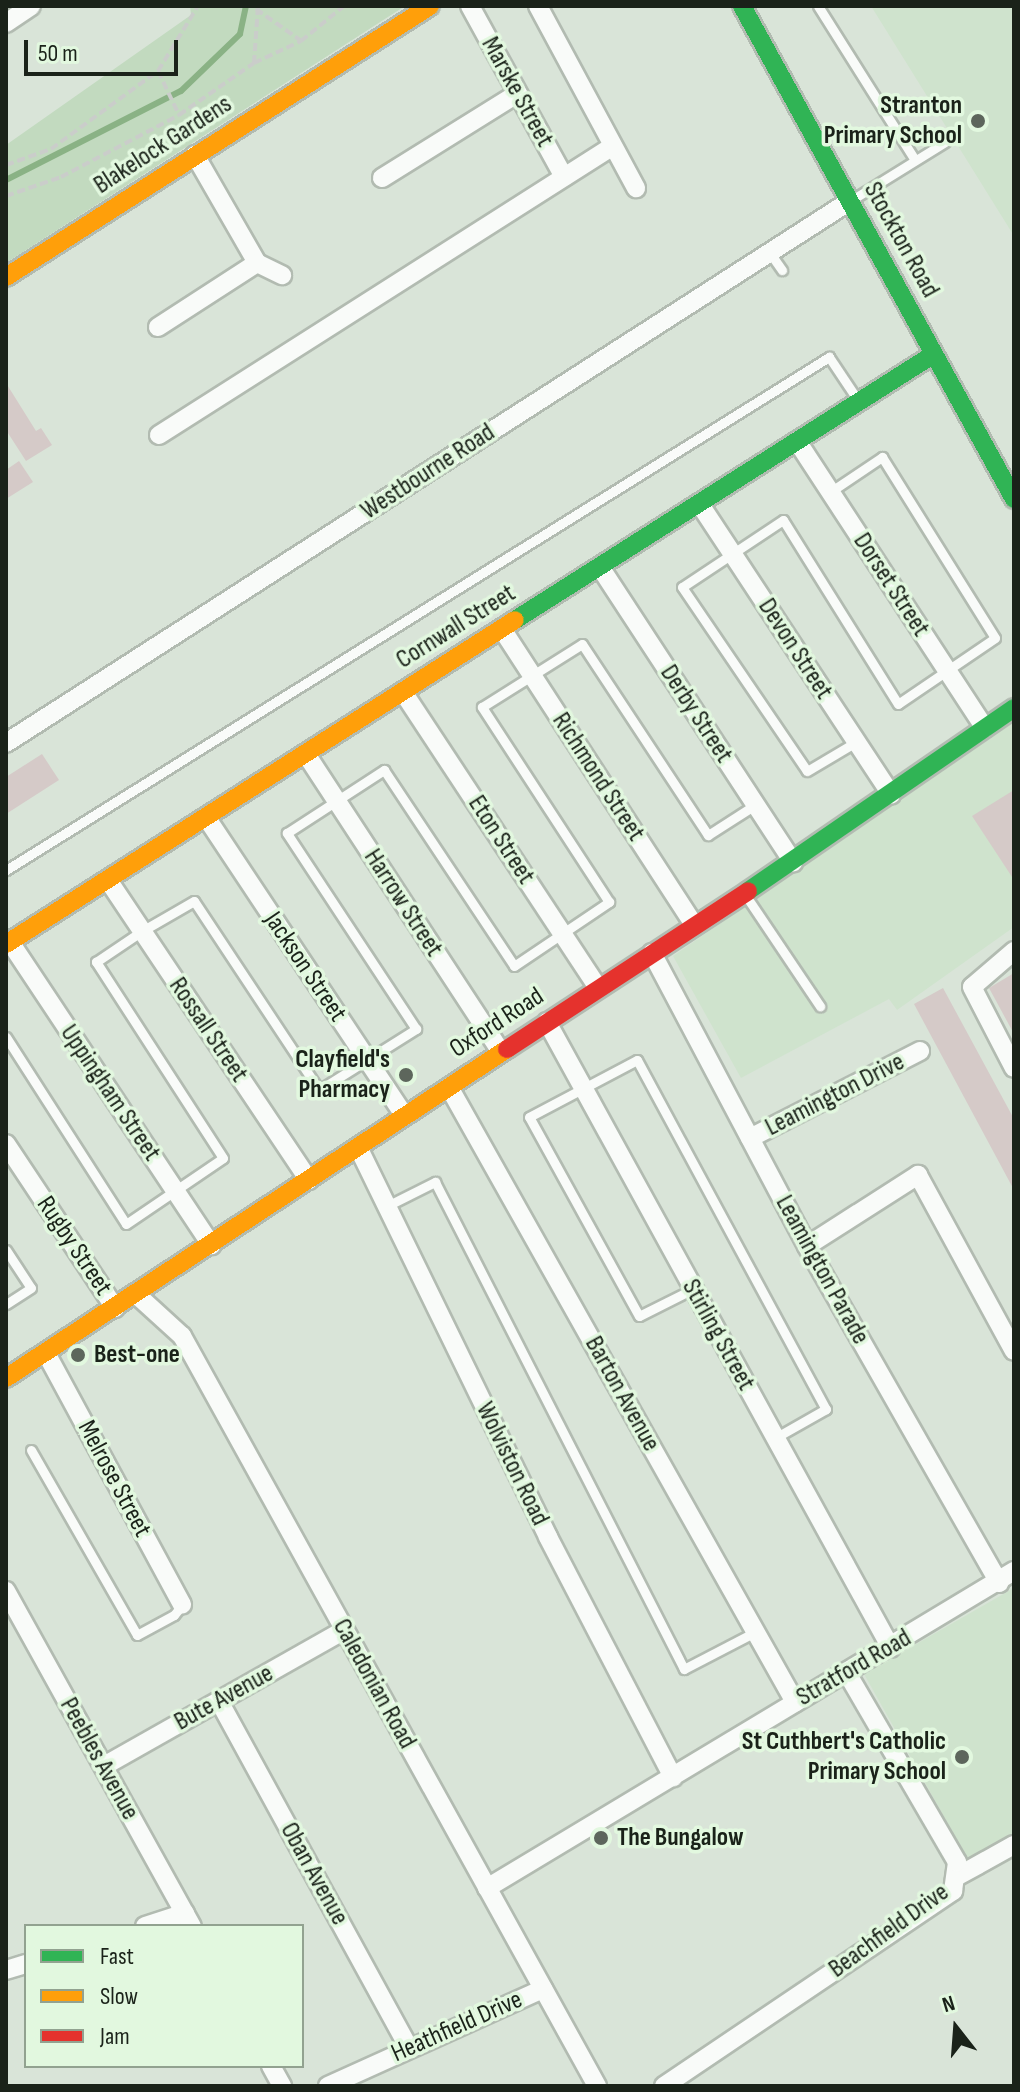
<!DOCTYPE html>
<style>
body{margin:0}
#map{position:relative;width:1020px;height:2092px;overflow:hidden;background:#d9e4d8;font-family:"Sofia Sans Condensed",sans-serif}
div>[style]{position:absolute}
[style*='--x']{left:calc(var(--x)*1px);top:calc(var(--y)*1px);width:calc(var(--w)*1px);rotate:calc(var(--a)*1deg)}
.built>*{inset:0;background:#cfe3cd}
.green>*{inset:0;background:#c2dabf}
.stream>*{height:6px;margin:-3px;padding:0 3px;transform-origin:3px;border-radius:3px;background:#8ab285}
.building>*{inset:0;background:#d5cac8}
.path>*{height:4px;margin-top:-2px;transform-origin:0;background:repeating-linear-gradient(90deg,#cacdca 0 8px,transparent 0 12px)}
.roads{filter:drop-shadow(2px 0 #b2bbb1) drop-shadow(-2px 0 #b2bbb1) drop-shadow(0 2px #b2bbb1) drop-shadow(0 -2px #b2bbb1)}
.lane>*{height:9px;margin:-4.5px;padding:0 4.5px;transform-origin:4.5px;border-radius:4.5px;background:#f9fbf9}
.street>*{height:18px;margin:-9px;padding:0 9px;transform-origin:9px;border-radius:9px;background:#f9fbf9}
.fast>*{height:18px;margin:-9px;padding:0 9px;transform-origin:9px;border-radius:9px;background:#30b455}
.slow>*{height:18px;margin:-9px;padding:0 9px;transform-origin:9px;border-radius:9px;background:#ff9f0a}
.jam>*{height:18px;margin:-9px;padding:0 9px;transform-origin:9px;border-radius:9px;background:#e5322d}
.dots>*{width:22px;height:22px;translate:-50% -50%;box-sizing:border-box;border:4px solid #e2f8df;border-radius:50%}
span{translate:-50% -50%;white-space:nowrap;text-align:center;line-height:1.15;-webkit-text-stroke:7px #e2f8df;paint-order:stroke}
.street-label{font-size:26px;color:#1a2219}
.poi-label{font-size:26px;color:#1a2219;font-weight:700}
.right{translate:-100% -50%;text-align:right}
.left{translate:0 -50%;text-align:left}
.frame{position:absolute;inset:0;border:8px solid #1a2219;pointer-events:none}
.legend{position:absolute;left:24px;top:1924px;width:280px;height:144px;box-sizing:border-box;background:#e2f8df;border:2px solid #92a290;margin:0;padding:10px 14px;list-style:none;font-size:24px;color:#1a2219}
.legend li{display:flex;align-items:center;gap:16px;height:40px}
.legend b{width:40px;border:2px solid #92a290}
.north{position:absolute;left:916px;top:1988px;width:80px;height:80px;-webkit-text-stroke:6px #e2f8df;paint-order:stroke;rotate:343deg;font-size:22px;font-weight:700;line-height:32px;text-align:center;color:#1a2219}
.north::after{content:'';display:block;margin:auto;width:28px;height:36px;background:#1a2219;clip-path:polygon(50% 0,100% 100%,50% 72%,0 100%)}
.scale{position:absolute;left:24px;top:40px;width:154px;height:36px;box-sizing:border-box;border:4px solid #1a2219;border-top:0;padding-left:10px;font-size:24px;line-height:28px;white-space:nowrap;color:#1a2219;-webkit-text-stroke:6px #e2f8df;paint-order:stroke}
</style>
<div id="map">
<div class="built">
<i style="clip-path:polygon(871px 6px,1014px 6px,1014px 236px)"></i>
<i style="clip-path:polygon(1014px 722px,1014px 927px,897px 1010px,889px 999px,741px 1078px,673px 956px)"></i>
<i style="clip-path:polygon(1014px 1588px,1014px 1840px,975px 1872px,864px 1674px)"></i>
</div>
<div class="green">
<i style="clip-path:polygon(190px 6px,405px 6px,6px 263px,6px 145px,191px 15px)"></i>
</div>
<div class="stream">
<i style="--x:6;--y:180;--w:196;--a:-27"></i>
<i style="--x:181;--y:91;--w:82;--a:-44"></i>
<i style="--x:240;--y:34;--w:29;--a:-78"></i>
</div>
<div class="building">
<i style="clip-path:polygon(6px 383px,36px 431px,41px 428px,52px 445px,26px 461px,6px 430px)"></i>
<i style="clip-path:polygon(19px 461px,33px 482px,6px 499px,6px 470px)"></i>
<i style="clip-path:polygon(42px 754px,59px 780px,6px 814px,6px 777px)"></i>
<i style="clip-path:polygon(1014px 790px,1014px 880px,972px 816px)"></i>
<i style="clip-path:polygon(1014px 973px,1014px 1034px,989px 988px)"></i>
<i style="clip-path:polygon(943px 988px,1014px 1119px,1014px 1190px,914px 1004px)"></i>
</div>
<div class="path">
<i style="--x:256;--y:9;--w:54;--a:35.2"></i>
<i style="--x:254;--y:63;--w:57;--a:-86"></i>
<i style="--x:158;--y:71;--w:49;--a:64.5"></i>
<i style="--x:6;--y:165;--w:48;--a:-19.6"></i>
<i style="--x:51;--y:149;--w:132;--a:-36.1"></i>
<i style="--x:158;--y:71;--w:76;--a:-58.4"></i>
<i style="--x:6;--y:196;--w:58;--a:-19.1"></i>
<i style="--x:61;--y:177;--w:133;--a:-27.7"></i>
<i style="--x:179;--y:115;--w:91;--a:-34.7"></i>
<i style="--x:254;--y:63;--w:52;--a:-25.1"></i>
<i style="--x:301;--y:41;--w:55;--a:-39.1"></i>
</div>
<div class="roads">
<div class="lane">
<i style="--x:818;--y:6;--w:182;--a:57.8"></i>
<i style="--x:850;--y:201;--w:112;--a:-31.8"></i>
<i style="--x:770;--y:253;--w:21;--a:55"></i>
<i style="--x:830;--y:492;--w:63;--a:-33.9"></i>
<i style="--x:882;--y:457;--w:213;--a:58"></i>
<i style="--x:995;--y:638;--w:117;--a:145.8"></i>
<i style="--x:898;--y:704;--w:217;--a:-122"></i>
<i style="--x:783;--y:520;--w:121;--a:146.4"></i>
<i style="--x:682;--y:587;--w:222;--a:55.8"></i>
<i style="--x:807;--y:771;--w:57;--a:-30.6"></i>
<i style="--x:6;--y:870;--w:970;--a:-31.94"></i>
<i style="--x:829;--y:357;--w:50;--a:56.3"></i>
<i style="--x:746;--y:896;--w:133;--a:56.1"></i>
<i style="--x:6;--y:1037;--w:222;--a:57.3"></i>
<i style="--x:126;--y:1224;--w:117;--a:-34.2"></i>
<i style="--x:223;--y:1158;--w:234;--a:-122.9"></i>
<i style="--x:96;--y:962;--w:55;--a:-34"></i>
<i style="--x:142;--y:931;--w:60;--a:-30"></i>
<i style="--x:194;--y:901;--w:227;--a:56.5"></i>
<i style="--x:319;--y:1090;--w:115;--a:-32.2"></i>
<i style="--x:416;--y:1029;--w:235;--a:-123.4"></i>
<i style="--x:287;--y:833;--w:116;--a:-33"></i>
<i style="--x:384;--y:770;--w:235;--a:56.4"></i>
<i style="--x:514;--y:966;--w:115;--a:-34"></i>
<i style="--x:609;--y:902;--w:233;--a:-123.1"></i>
<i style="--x:482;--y:707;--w:118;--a:-32.2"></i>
<i style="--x:582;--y:644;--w:229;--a:56.6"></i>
<i style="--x:708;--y:835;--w:56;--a:-32.6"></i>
<i style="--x:387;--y:1206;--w:54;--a:-26.6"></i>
<i style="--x:435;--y:1182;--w:547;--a:62.92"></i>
<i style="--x:684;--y:1669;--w:80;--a:-27.5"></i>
<i style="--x:6;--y:1250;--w:45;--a:56.7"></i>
<i style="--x:31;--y:1288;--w:30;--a:147"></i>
<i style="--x:693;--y:1289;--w:60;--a:153.4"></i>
<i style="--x:639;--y:1316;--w:227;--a:-118.9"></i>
<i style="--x:529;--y:1117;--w:122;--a:-27.8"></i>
<i style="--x:637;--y:1060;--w:397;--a:61.6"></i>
<i style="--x:826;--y:1409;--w:59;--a:150.4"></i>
<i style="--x:31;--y:1450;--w:213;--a:60.2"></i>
<i style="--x:137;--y:1635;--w:42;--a:-28.4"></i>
<i style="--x:174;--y:1615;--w:13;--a:-51"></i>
</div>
<div class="street">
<i style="--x:470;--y:6;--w:195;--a:61.2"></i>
<i style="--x:538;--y:6;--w:207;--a:61.7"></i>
<i style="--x:6;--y:23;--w:30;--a:-34"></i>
<i style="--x:195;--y:155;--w:125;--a:60.1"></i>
<i style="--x:257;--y:263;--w:28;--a:26"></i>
<i style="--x:382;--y:178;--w:159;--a:-31.9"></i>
<i style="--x:158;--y:327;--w:118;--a:-32.9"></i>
<i style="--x:159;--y:435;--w:538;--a:-32.48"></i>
<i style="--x:797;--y:441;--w:343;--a:56.8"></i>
<i style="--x:699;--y:503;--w:349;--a:56.6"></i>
<i style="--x:600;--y:567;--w:353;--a:56.8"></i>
<i style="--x:502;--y:629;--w:353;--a:57"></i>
<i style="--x:403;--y:692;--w:354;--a:56.6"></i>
<i style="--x:6;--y:743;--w:1003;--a:-32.71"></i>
<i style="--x:306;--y:754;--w:356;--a:56.8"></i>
<i style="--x:206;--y:817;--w:359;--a:56.4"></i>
<i style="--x:108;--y:880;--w:361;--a:56.2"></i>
<i style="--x:10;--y:942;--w:364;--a:56.4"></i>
<i style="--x:1014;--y:951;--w:55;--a:139.4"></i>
<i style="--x:972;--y:987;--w:91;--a:62.6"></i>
<i style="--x:652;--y:953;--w:331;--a:62.1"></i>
<i style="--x:807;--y:1246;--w:388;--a:60.3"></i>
<i style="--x:547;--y:1022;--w:714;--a:61.21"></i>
<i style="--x:449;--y:1087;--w:706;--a:60.64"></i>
<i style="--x:750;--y:1138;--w:191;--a:-27.1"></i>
<i style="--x:6;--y:1144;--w:197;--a:56.4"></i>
<i style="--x:358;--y:1147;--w:434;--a:64"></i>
<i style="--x:548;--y:1537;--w:271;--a:62.5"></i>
<i style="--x:807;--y:1246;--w:132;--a:-32.6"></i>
<i style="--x:918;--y:1175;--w:200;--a:61.4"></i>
<i style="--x:137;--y:1295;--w:61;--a:42.3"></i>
<i style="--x:182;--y:1336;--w:857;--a:61.04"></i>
<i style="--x:46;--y:1353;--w:286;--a:61.6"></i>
<i style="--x:6;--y:1591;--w:383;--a:61"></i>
<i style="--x:219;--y:1701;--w:396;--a:61.3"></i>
<i style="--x:104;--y:1766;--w:276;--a:-29.5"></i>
<i style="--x:958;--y:1876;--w:64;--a:-29"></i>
<i style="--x:487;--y:1888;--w:615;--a:-31.03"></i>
<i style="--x:145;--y:1926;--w:42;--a:-18"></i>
<i style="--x:6;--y:1970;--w:21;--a:-17"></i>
<i style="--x:271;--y:2066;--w:23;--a:61"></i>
<i style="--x:328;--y:2086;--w:236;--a:-24.3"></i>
<i style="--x:664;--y:2086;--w:349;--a:-34"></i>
<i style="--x:953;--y:1891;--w:29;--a:-82"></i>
<i style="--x:957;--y:1862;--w:219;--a:-120.2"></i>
</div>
<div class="fast">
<i style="--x:742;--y:6;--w:563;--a:61.11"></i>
<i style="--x:515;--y:620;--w:496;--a:-32.4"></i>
<i style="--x:748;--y:891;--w:323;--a:-34.5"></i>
</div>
<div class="slow">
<i style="--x:6;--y:277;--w:503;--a:-32.58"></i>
<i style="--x:6;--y:944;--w:603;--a:-32.48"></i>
<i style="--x:6;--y:1378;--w:599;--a:-33.29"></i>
</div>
<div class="jam">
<i style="--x:507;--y:1049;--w:288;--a:-33.2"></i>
</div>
</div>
<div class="dots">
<i style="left:978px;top:121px;background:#5d665c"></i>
<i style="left:406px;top:1075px;background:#5d665c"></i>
<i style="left:78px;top:1355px;background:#5d665c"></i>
<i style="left:962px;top:1757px;background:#5d665c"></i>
<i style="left:601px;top:1838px;background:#5d665c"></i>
</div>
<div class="street-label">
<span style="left:517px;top:92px;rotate:61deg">Marske Street</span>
<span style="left:163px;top:145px;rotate:-33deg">Blakelock Gardens</span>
<span style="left:901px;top:240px;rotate:61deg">Stockton Road</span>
<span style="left:428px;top:472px;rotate:-33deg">Westbourne Road</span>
<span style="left:891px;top:585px;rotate:57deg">Dorset Street</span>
<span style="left:456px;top:627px;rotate:-32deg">Cornwall Street</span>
<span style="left:795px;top:649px;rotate:57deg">Devon Street</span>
<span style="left:696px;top:714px;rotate:57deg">Derby Street</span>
<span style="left:598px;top:777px;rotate:57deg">Richmond Street</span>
<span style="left:501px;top:840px;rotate:57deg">Eton Street</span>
<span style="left:403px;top:903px;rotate:57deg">Harrow Street</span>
<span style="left:305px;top:967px;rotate:56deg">Jackson Street</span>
<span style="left:497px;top:1023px;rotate:-33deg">Oxford Road</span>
<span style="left:208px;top:1030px;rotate:56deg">Rossall Street</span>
<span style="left:110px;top:1093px;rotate:56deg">Uppingham Street</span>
<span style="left:835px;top:1095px;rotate:-27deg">Leamington Drive</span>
<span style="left:74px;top:1246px;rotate:56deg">Rugby Street</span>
<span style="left:822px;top:1270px;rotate:61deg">Leamington Parade</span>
<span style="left:718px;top:1335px;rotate:61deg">Stirling Street</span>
<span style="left:622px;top:1394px;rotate:61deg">Barton Avenue</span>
<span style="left:512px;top:1464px;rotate:64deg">Wolviston Road</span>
<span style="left:114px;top:1479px;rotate:62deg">Melrose Street</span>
<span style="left:854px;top:1668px;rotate:-30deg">Stratford Road</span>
<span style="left:374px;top:1684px;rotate:61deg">Caledonian Road</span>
<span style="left:224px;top:1698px;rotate:-29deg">Bute Avenue</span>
<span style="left:99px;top:1759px;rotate:61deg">Peebles Avenue</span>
<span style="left:314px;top:1874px;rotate:61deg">Oban Avenue</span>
<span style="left:889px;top:1931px;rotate:-36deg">Beachfield Drive</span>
<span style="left:457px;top:2027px;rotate:-24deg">Heathfield Drive</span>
</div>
<div class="poi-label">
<span class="right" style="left:962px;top:121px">Stranton<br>Primary School</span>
<span class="right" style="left:390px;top:1075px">Clayfield's<br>Pharmacy</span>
<span class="left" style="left:94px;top:1355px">Best-one</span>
<span class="right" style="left:946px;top:1757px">St Cuthbert's Catholic<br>Primary School</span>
<span class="left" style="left:617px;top:1838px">The Bungalow</span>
</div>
<div class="frame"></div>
<ul class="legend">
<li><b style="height:10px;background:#30b455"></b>Fast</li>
<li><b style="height:10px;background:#ff9f0a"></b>Slow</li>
<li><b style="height:10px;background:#e5322d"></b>Jam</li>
</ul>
<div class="north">N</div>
<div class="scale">50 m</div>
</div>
